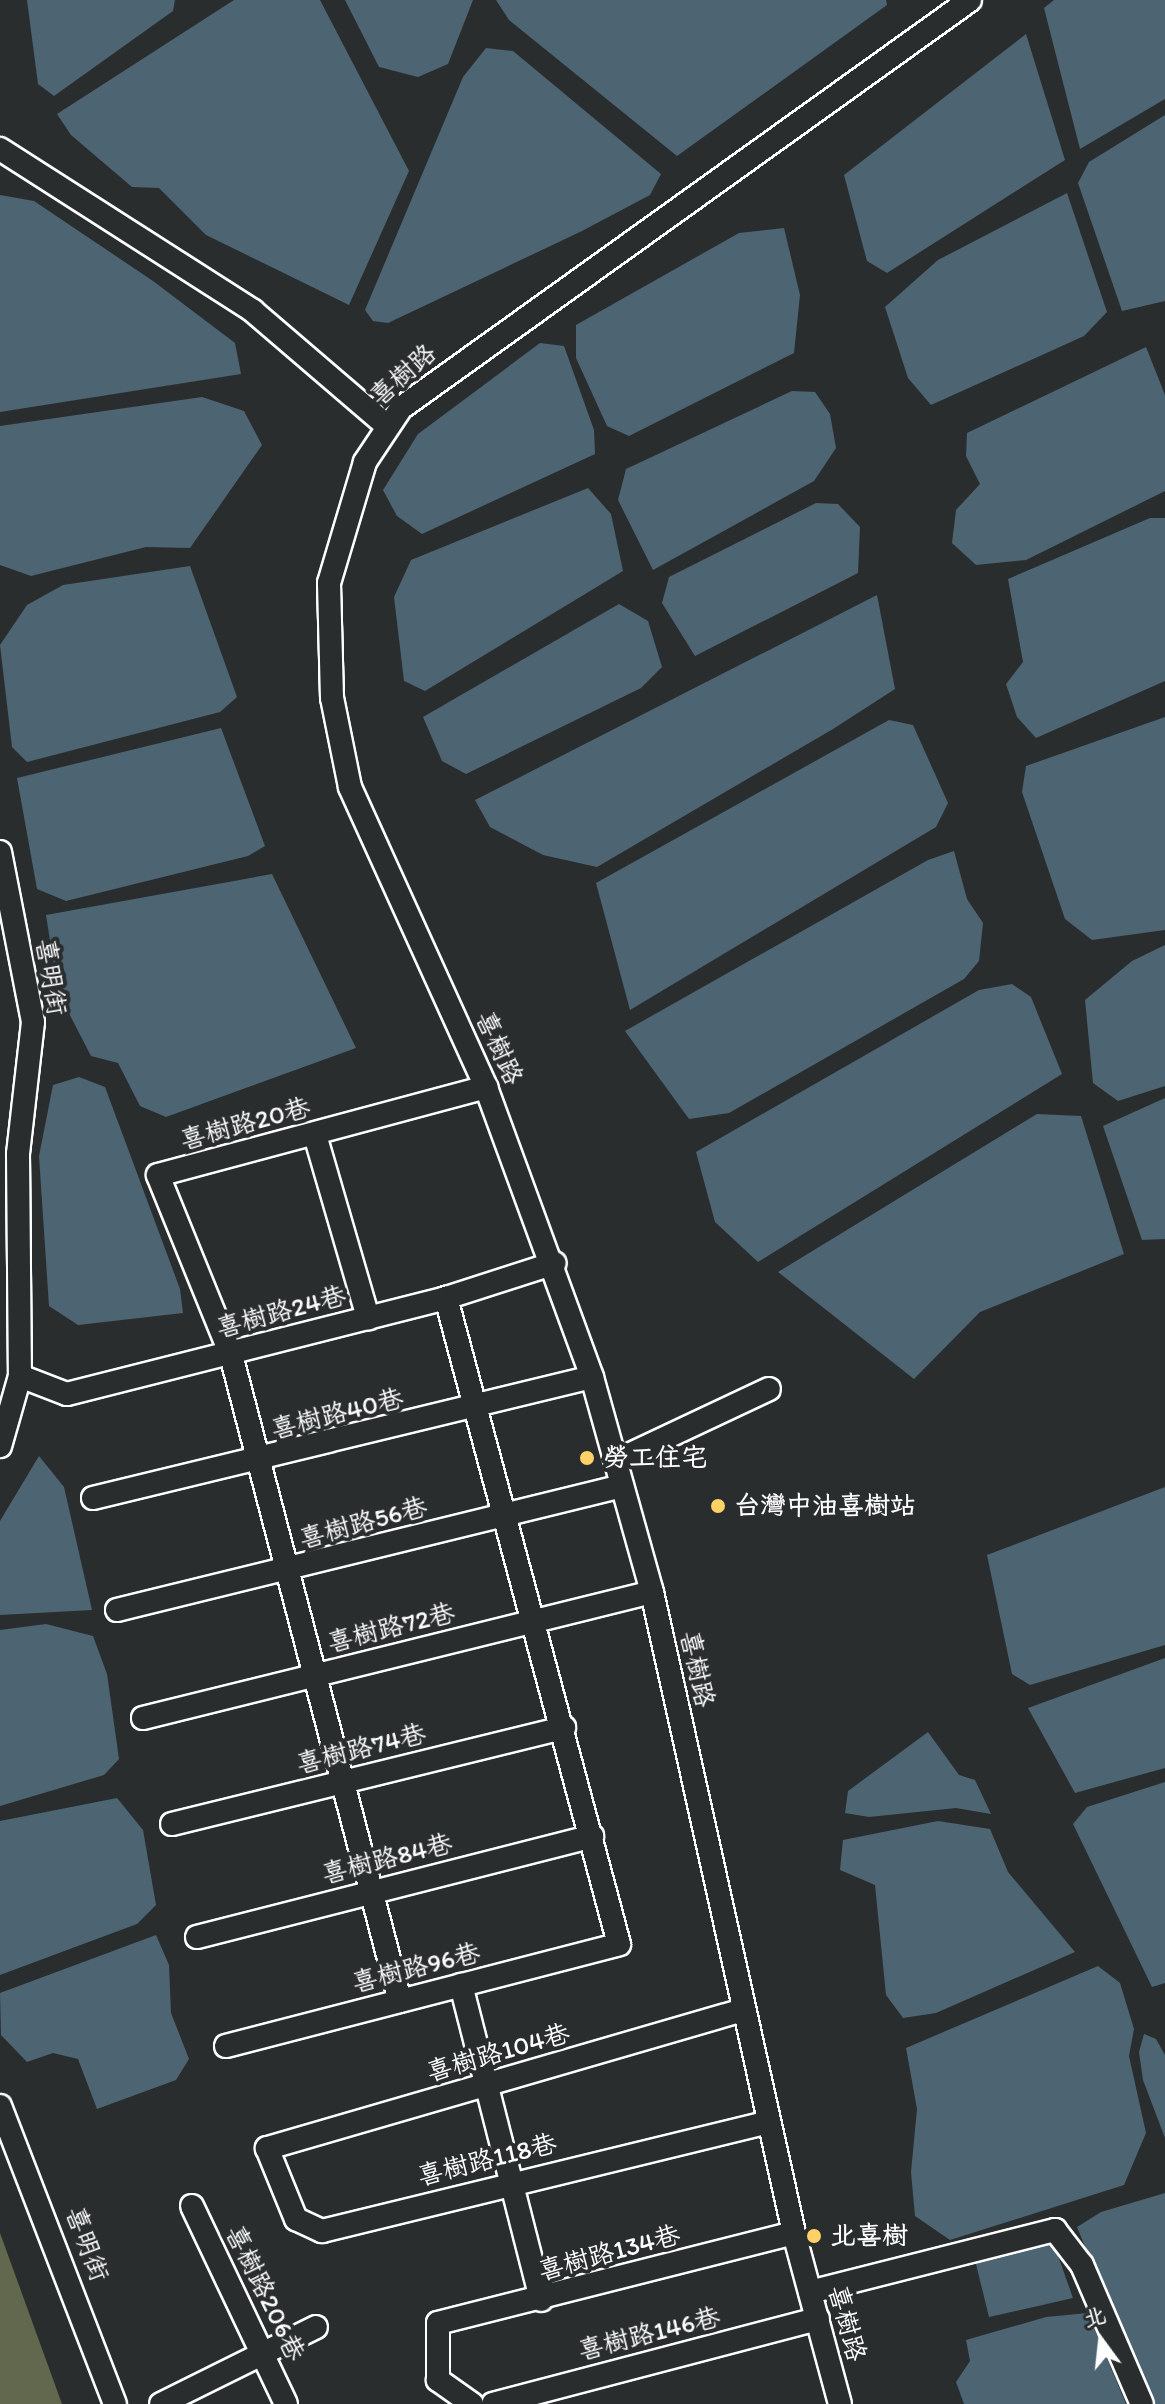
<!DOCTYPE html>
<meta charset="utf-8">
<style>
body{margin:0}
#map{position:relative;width:1165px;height:2404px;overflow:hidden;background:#2a2d2e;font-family:Itim,"LXGW WenKai TC",sans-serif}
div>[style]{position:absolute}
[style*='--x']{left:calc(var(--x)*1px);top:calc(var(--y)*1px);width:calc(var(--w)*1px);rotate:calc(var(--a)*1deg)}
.green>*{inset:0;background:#62684e}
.water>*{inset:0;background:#4d6472}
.roads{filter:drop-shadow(2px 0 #fff) drop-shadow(-2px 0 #fff) drop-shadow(0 2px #fff) drop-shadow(0 -2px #fff)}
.minor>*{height:22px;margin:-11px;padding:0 11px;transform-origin:11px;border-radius:11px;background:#2a2d2e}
.dots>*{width:22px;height:22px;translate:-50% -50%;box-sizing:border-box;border:4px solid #2a2d2e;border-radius:50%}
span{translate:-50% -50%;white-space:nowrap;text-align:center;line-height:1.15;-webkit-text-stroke:8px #2a2d2e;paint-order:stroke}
.street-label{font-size:26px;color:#fff}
.poi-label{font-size:26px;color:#fff;font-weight:700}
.left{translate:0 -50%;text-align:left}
.north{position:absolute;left:1061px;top:2300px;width:80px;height:80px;-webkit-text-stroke:6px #2a2d2e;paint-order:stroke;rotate:345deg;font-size:22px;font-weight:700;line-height:32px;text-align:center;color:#fff}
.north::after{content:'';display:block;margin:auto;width:28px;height:36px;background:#fff;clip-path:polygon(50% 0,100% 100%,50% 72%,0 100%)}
</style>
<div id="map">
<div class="green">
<i style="clip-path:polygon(0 2233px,62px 2404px,0 2404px)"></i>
</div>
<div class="water">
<i style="clip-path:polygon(27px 0,175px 0,173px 11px,54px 96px,38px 84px)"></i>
<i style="clip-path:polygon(234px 0,320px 0,409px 171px,349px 305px,206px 235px,159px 188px,132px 187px,71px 135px,57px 114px)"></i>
<i style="clip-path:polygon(345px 0,473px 0,448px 64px,418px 77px,379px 67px)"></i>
<i style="clip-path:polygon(496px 0,886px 0,887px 5px,677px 156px,509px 20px)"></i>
<i style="clip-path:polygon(1054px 0,1165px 0,1165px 99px,1080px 149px,1044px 8px)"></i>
<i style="clip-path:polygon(1026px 34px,1065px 160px,887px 273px,867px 261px,844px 175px)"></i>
<i style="clip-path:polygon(486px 48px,513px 51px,661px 174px,650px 195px,582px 231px,388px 323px,373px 321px,365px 310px,463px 77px)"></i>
<i style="clip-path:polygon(1165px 115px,1165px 301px,1122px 311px,1078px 183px,1089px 162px)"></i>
<i style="clip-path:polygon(1067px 193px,1107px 312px,1084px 336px,931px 405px,908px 378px,885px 307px,938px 260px)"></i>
<i style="clip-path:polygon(0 195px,34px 201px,153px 281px,235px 343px,241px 374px,0 412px)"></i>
<i style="clip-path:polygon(784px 228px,800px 295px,794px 353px,629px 436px,607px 426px,576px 358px,576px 325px,739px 233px)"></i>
<i style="clip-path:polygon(540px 343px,564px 346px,594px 430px,595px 454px,422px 534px,397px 516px,383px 490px,418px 434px)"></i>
<i style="clip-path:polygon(1146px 347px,1165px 395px,1165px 491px,1026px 560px,976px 565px,952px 543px,956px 510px,980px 484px,966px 456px,967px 433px)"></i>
<i style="clip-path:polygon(792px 391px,815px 392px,830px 414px,836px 448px,814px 481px,653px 570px,618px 500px,626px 469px)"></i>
<i style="clip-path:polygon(202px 397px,244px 411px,262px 445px,190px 548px,146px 547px,31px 576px,0 565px,0 426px)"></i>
<i style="clip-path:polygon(588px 488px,611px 514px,623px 571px,425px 691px,404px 681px,394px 597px,411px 560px)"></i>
<i style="clip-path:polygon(816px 503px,838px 504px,860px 527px,858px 573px,695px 656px,662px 603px,669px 577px)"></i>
<i style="clip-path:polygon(1150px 518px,1165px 518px,1165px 681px,1036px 738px,1017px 717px,1006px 684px,1023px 662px,1008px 579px)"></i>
<i style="clip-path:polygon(190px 566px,237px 697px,220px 712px,27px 762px,12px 747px,0 645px,27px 605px,63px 585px)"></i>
<i style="clip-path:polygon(877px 595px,895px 689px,833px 729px,597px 867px,543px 855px,490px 827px,475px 800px)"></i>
<i style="clip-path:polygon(619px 604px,648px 621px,662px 667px,641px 688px,466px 774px,442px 761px,423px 717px)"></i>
<i style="clip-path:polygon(1165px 717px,1165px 930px,1092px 940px,1065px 919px,1022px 792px,1026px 766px)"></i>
<i style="clip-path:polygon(889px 720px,913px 725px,948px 803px,936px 827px,630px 1010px,596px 883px)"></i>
<i style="clip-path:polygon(221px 728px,265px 846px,248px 856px,66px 901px,37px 889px,17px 778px)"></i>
<i style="clip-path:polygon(954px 851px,967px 899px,983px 923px,979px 961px,964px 979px,729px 1113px,689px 1119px,625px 1031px,928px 860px)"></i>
<i style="clip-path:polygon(272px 874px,356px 1048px,166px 1117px,140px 1106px,118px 1063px,91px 1056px,58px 992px,46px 915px)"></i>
<i style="clip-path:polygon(1165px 945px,1165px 1086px,1118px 1101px,1093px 1083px,1085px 1000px,1132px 961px)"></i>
<i style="clip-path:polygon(1012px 984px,1031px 997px,1062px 1074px,758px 1262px,715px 1222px,696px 1152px,979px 990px)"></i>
<i style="clip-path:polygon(79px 1077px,105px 1087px,180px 1289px,183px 1313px,78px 1325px,49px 1306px,39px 1156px,53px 1085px)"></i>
<i style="clip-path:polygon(1165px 1098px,1165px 1239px,1142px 1240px,1103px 1126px)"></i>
<i style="clip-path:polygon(1037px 1114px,1081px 1116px,1124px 1254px,980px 1312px,914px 1379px,778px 1272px)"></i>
<i style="clip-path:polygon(39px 1456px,64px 1487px,92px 1610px,0 1615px,0 1521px)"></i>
<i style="clip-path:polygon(1165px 1487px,1165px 1645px,1030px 1685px,1012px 1674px,987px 1555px)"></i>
<i style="clip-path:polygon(46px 1624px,93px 1636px,107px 1674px,119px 1759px,104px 1775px,0 1806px,0 1630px)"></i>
<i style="clip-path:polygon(1165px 1658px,1165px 1768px,1075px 1793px,1028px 1708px)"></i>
<i style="clip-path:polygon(928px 1732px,959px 1775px,975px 1780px,991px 1814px,956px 1808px,869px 1817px,845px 1813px,848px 1791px)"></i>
<i style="clip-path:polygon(1165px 1782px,1165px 1983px,1152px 1987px,1073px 1824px,1087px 1807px)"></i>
<i style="clip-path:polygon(117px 1798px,143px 1830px,156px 1905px,137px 1924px,0 1975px,0 1821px)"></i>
<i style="clip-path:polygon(938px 1821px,990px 1829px,1008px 1872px,1075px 1952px,936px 2013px,903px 2018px,886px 1995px,875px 1885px,840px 1870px,843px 1840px)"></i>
<i style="clip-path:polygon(156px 1935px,169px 1965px,171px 2013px,189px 2059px,176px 2080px,97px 2109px,78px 2059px,53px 2053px,27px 2062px,1px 2035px,0 1993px)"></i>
<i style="clip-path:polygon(1098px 1966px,1120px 1983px,1134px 2029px,1129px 2056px,1146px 2133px,1124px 2185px,950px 2240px,915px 2216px,911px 2172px,917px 2109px,906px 2048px)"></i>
<i style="clip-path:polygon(1144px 2034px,1156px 2039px,1165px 2055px,1165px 2138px,1143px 2080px,1139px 2052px)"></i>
<i style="clip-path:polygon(1165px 2193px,1165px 2404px,1149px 2404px,1077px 2227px,1101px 2212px)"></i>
<i style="clip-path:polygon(1051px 2236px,1073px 2298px,989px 2317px,975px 2260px)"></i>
<i style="clip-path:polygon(1088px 2313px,1126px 2404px,964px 2404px,956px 2382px,970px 2361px,966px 2340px,1046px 2317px)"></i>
</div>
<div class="roads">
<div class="minor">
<i style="--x:0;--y:149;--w:300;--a:32.6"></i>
<i style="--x:253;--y:311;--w:175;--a:40.6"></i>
<i style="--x:0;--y:852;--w:173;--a:79"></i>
<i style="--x:33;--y:1022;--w:133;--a:96.5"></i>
<i style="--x:18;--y:1154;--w:222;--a:89.5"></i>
<i style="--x:20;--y:1376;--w:73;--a:105.9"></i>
<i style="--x:315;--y:1135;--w:191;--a:73.8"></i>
<i style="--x:20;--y:1376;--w:50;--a:21"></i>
<i style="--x:67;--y:1394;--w:391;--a:-14.2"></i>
<i style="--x:446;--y:1298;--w:114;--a:-17.8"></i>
<i style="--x:616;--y:1461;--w:169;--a:-25.2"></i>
<i style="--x:93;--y:1498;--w:513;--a:-13.63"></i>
<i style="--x:117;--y:1610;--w:520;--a:-13.8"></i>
<i style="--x:143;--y:1718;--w:524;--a:-13.9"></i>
<i style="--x:172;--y:1824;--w:404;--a:-13.8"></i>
<i style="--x:197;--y:1937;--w:408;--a:-14.3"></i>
<i style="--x:461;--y:1985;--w:325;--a:75.7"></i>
<i style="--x:400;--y:2001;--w:668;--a:-104.66"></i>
<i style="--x:231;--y:1355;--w:194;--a:-112.1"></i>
<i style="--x:158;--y:1175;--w:340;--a:-15"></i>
<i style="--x:743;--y:2010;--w:496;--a:163.8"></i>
<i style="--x:267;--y:2148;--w:77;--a:67.8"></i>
<i style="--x:296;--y:2219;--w:29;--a:25"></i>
<i style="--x:322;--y:2231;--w:460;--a:-13.7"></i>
<i style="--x:226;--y:2046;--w:406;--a:-14.5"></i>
<i style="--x:619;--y:1944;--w:669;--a:-104.99"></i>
<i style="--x:0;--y:2106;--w:319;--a:68.9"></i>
<i style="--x:192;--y:2206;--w:219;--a:64.6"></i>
<i style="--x:810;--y:2292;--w:253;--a:-14.2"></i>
<i style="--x:1055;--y:2230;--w:44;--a:52.4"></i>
<i style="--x:1082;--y:2265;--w:151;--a:66.7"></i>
<i style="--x:161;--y:2404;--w:173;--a:-26.4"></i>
<i style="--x:472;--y:2404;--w:42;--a:-144.8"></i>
<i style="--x:438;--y:2380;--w:57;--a:-90"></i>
<i style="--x:438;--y:2323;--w:367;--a:-14.2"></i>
<i style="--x:493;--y:2404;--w:336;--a:-14.7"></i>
<i style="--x:840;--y:2404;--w:177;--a:-105.1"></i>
<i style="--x:794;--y:2233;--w:657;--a:-102.49"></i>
<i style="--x:652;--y:1592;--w:223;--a:-105.6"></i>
<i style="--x:592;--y:1377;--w:309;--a:-110.1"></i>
<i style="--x:486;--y:1087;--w:329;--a:-114.4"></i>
<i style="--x:350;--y:787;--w:91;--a:-101.4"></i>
<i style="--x:332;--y:698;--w:115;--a:-91.5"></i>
<i style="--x:329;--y:583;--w:126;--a:-73.4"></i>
<i style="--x:365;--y:462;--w:65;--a:-56.3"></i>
<i style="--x:401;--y:408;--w:700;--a:-35.64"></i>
</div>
</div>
<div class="dots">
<i style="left:587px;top:1458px;background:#ffd166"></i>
<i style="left:718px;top:1506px;background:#ffd166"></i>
<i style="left:814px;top:2236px;background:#ffd166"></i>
</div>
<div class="street-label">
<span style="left:403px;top:375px;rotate:-41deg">喜樹路</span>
<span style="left:51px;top:977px;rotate:81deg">喜明街</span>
<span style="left:499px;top:1048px;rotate:66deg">喜樹路</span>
<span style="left:245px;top:1124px;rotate:-15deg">喜樹路20巷</span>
<span style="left:281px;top:1312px;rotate:-15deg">喜樹路24巷</span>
<span style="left:337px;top:1414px;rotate:-14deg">喜樹路40巷</span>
<span style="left:363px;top:1523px;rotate:-15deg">喜樹路56巷</span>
<span style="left:391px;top:1628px;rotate:-14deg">喜樹路72巷</span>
<span style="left:697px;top:1669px;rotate:78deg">喜樹路</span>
<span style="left:361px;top:1749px;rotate:-14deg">喜樹路74巷</span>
<span style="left:387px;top:1859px;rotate:-14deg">喜樹路84巷</span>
<span style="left:416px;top:1968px;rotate:-14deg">喜樹路96巷</span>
<span style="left:498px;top:2053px;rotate:-16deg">喜樹路104巷</span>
<span style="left:487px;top:2160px;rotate:-14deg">喜樹路118巷</span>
<span style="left:87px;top:2244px;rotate:70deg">喜明街</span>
<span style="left:609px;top:2253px;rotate:-15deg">喜樹路134巷</span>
<span style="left:265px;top:2293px;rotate:64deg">喜樹路206巷</span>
<span style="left:847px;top:2323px;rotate:75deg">喜樹路</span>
<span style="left:649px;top:2334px;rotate:-14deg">喜樹路146巷</span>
</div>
<div class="poi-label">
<span class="left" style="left:603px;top:1458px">勞工住宅</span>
<span class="left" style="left:734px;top:1506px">台灣中油喜樹站</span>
<span class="left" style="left:830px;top:2236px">北喜樹</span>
</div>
<div class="north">北</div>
</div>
